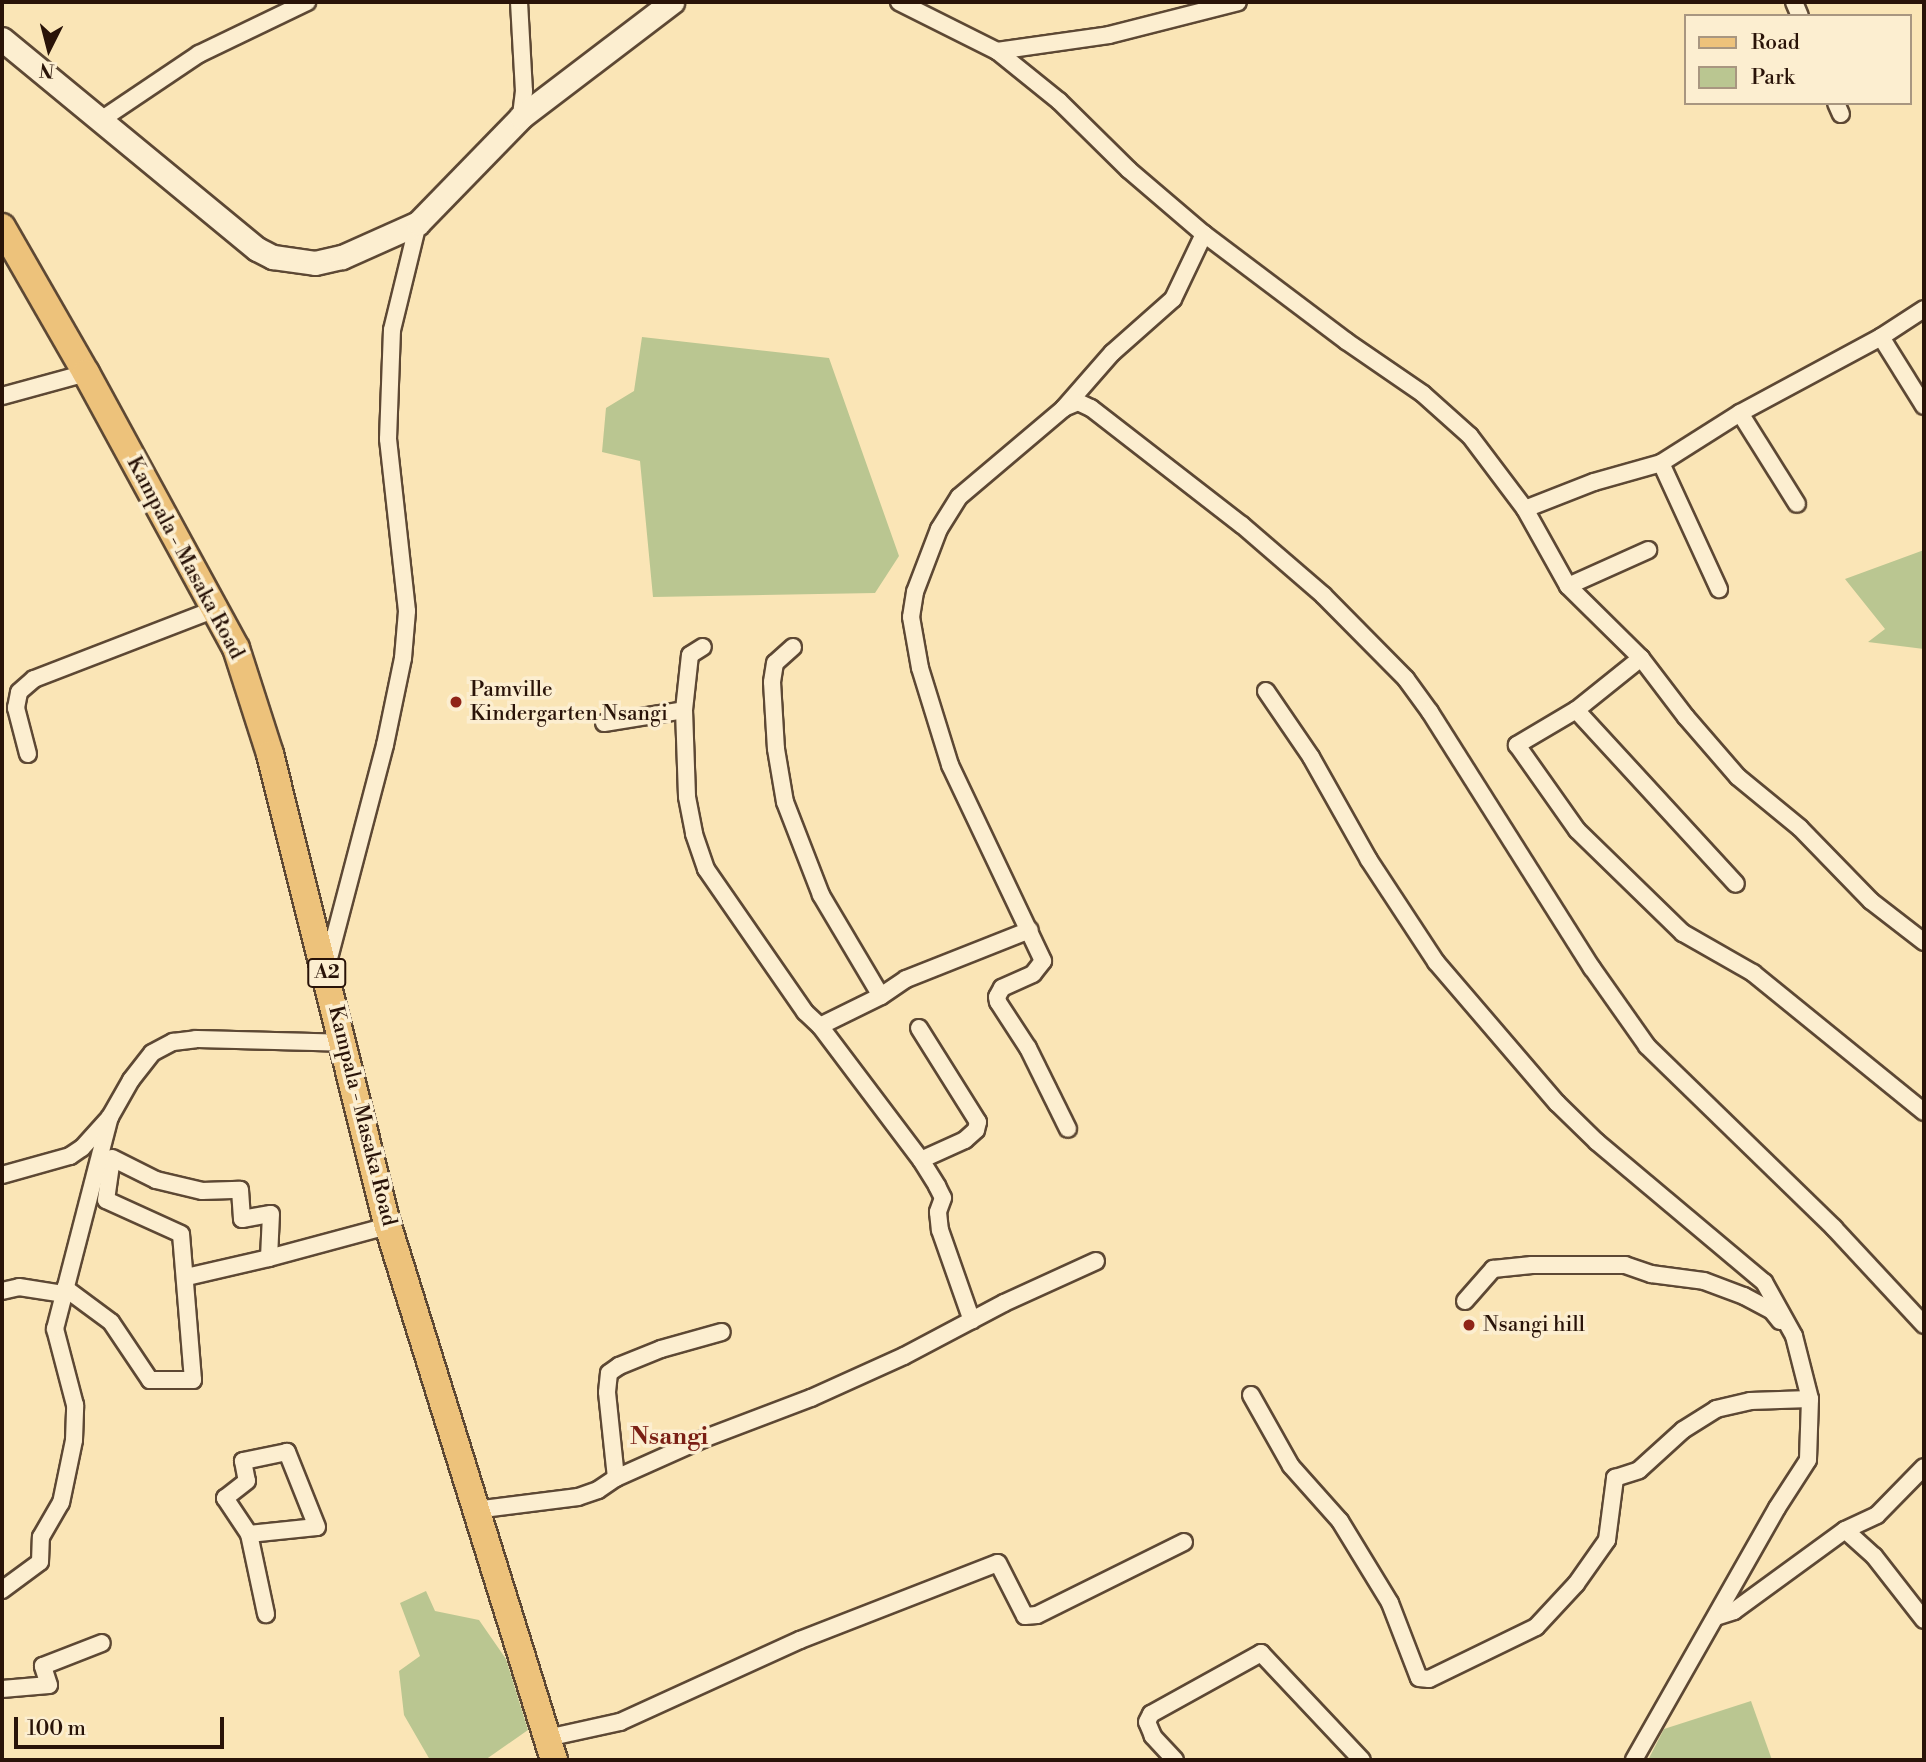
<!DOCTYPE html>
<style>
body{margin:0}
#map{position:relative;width:1926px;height:1762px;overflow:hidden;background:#fae5b6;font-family:"Libre Bodoni",serif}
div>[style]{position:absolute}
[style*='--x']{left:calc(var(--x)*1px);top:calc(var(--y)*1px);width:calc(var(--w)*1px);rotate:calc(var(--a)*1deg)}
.green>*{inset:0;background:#bac691}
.roads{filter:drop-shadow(2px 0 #5d4834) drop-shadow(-2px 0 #5d4834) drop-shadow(0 2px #5d4834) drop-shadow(0 -2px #5d4834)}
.street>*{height:16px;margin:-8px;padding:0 8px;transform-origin:8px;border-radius:8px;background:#fceed0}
.secondary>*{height:23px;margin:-11.5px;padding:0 11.5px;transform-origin:11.5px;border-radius:11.5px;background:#fceed0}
.primary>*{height:26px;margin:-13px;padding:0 13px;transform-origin:13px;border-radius:13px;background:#edc27b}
.dots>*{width:19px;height:19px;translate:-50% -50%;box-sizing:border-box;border:4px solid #fceed0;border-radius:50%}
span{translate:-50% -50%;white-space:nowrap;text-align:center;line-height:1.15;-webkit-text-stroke:7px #fceed0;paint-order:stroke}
.shield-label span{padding:2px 5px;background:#fceed0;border:2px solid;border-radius:5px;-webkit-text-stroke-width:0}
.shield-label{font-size:19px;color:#291308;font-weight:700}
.street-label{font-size:21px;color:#291308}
.poi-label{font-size:21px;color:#291308}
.left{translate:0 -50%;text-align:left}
.quarter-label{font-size:24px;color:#7a1f14;font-weight:700}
.frame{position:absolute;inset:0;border:4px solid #291308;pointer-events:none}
.legend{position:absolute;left:1684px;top:14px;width:228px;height:91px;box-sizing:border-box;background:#fceed0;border:2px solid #a89680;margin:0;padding:9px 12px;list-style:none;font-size:21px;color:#291308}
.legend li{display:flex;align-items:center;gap:14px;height:35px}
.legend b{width:35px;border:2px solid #a89680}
.north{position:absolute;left:14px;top:14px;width:70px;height:70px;-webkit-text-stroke:5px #fceed0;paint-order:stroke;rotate:186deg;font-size:19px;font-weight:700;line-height:28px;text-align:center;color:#291308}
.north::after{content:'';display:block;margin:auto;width:24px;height:32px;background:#291308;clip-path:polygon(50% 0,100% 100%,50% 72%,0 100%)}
.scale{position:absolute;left:14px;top:1717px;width:210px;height:32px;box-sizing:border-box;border:4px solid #291308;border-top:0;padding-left:9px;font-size:21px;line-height:24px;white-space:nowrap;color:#291308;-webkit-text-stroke:5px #fceed0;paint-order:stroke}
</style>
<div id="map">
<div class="green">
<i style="clip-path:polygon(642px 337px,829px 358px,899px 556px,875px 593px,653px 597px,640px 461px,602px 452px,606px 408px,634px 391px)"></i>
<i style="clip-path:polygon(1924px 550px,1924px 649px,1868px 642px,1885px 629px,1845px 579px)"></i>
<i style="clip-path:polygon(426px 1591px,435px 1611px,479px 1620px,506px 1659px,528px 1730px,485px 1760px,430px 1760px,404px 1715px,399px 1671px,420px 1656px,400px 1603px)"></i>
<i style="clip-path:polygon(1751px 1701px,1772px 1760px,1648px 1760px,1664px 1729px)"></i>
</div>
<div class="roads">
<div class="street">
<i style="--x:519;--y:2;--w:89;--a:86.8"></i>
<i style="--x:524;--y:91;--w:26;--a:97"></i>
<i style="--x:899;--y:2;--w:110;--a:26.6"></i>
<i style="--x:997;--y:51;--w:80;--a:38.9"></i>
<i style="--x:1059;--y:101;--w:98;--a:44.6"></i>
<i style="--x:1129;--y:170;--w:99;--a:40.5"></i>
<i style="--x:1204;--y:234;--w:72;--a:115.5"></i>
<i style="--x:1173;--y:299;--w:81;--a:138.5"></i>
<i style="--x:1112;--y:353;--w:74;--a:131.2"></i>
<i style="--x:1063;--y:409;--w:136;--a:139.8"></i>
<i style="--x:959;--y:497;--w:38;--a:122"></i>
<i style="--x:939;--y:529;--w:67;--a:110.9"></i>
<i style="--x:915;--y:592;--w:25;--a:99"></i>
<i style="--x:911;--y:617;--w:52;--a:80"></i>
<i style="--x:920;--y:668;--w:102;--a:72.8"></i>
<i style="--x:950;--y:765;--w:217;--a:64.6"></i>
<i style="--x:1043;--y:961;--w:16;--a:128"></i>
<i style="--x:1033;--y:974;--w:34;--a:156"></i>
<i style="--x:1002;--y:988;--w:10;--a:119"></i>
<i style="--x:997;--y:997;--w:5;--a:79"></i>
<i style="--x:998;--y:1002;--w:55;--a:56.9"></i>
<i style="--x:1028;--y:1048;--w:90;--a:63.7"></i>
<i style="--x:1794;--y:2;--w:15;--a:67"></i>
<i style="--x:997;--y:51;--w:113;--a:-8.1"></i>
<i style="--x:1109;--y:35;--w:133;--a:-14.3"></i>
<i style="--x:1836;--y:103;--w:12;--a:66"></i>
<i style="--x:101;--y:120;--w:118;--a:-34"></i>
<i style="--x:199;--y:54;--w:120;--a:-25.7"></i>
<i style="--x:1204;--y:234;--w:178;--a:37"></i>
<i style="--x:1346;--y:341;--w:93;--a:34.5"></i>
<i style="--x:1423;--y:394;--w:63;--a:41.8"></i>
<i style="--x:1470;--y:436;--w:91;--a:53"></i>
<i style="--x:1525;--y:509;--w:88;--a:60.8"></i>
<i style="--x:1568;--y:586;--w:103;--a:44.6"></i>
<i style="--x:1641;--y:658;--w:74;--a:52.7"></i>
<i style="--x:1686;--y:717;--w:79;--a:49.1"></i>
<i style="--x:1738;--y:777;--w:80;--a:39.4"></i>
<i style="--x:1800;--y:828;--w:102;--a:45.8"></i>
<i style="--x:1871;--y:901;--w:67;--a:37.7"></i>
<i style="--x:1881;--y:337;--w:81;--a:58.1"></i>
<i style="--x:2;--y:396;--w:87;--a:-15.3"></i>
<i style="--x:1064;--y:408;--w:15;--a:-23"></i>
<i style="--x:1078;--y:402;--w:14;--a:25"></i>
<i style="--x:1091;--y:408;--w:191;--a:37.8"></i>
<i style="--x:1242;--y:525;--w:107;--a:40.8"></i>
<i style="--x:1323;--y:595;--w:118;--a:45.3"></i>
<i style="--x:1406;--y:679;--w:41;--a:54"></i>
<i style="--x:1430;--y:712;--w:303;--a:57.7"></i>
<i style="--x:1592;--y:968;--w:95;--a:54.8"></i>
<i style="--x:1647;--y:1046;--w:261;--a:44.2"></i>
<i style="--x:1834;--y:1228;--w:132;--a:47.1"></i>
<i style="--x:1740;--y:413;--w:107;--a:57.9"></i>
<i style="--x:1661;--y:463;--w:139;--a:65.3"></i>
<i style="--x:1525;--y:509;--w:74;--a:-21.4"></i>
<i style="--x:1594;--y:482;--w:70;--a:-15.8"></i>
<i style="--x:1661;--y:463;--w:93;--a:-32.3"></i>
<i style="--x:1740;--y:413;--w:160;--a:-28.3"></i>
<i style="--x:1881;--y:337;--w:51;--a:-33.1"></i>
<i style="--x:1568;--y:586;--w:88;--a:-24.2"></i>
<i style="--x:793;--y:647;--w:24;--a:138"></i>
<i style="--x:775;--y:663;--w:19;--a:99"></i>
<i style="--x:772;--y:682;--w:67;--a:86.6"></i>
<i style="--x:776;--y:749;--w:54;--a:80.4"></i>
<i style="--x:785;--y:802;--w:100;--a:68.8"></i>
<i style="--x:821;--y:895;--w:117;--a:59.3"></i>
<i style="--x:1641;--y:658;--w:83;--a:141.3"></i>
<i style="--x:1576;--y:710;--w:69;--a:149.3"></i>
<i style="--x:1517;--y:745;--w:104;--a:54.8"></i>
<i style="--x:1577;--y:830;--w:148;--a:44.2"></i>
<i style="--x:1683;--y:933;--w:81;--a:29.7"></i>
<i style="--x:1753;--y:973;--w:220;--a:39.1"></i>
<i style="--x:1266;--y:691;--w:80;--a:55.7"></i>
<i style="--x:1311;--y:757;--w:118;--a:60.6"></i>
<i style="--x:1369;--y:860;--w:122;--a:56.7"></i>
<i style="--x:1436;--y:962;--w:186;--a:49.4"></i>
<i style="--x:1557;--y:1103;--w:56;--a:44.3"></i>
<i style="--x:1597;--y:1142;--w:218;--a:40"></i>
<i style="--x:1764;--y:1282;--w:62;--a:60.9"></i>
<i style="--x:1794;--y:1336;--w:65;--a:75.7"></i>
<i style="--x:1810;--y:1399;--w:61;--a:91.9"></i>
<i style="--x:1808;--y:1460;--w:57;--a:122.9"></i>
<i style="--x:1777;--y:1508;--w:290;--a:119.6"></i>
<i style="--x:684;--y:710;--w:55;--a:-83.8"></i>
<i style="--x:690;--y:655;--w:15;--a:-32"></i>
<i style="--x:1576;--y:710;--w:236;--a:47.4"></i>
<i style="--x:604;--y:723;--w:81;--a:-9.2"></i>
<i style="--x:684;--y:710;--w:87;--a:88"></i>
<i style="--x:687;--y:797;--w:38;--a:79"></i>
<i style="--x:694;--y:834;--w:37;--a:71"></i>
<i style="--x:706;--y:869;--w:174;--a:55.3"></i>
<i style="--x:805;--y:1012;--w:21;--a:43"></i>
<i style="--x:820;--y:1026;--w:168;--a:53"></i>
<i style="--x:921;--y:1160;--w:31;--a:58"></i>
<i style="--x:937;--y:1186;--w:13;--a:63"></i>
<i style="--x:943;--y:1198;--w:15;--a:110"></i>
<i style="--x:938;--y:1212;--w:18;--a:84"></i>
<i style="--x:940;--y:1230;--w:96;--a:70.6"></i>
<i style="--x:28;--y:754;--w:48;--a:-104.6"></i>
<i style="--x:16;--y:708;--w:16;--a:-79"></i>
<i style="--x:19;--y:692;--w:20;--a:-41"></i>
<i style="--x:34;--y:679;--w:194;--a:-21.1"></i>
<i style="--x:327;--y:966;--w:228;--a:-75.3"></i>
<i style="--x:385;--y:745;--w:89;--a:-78.3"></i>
<i style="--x:403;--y:658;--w:47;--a:-85.1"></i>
<i style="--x:407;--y:611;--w:173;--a:-96.3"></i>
<i style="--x:388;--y:439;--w:109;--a:-87.9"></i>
<i style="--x:392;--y:330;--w:110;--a:-76.3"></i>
<i style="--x:820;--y:1026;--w:68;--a:-26.2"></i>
<i style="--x:881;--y:996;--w:30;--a:-34"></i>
<i style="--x:906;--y:979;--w:133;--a:-21.6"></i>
<i style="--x:919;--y:1028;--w:111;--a:57.9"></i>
<i style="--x:978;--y:1122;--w:8;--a:104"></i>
<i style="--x:976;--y:1130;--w:15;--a:138"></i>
<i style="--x:965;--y:1140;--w:48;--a:155.6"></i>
<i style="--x:2;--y:1175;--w:71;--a:-15.6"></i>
<i style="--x:70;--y:1156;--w:14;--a:-34"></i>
<i style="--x:82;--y:1148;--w:42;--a:-47.9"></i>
<i style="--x:110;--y:1117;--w:43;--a:-60.4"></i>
<i style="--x:131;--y:1080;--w:34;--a:-52"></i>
<i style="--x:152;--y:1053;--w:24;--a:-28"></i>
<i style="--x:173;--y:1042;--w:23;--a:-7"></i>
<i style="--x:196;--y:1039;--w:148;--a:1.5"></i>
<i style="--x:269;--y:1258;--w:123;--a:-15.1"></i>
<i style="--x:65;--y:1288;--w:57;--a:36.5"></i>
<i style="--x:111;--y:1322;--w:70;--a:56.1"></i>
<i style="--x:150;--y:1380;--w:43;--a:0"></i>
<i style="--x:193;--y:1380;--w:146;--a:-94.7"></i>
<i style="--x:181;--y:1234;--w:82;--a:-155.6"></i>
<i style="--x:106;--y:1200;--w:42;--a:-81.9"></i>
<i style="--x:112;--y:1158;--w:49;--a:26.6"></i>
<i style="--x:156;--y:1180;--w:47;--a:13.4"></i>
<i style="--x:202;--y:1191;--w:38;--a:-2"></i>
<i style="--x:240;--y:1190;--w:29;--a:86"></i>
<i style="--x:242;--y:1219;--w:29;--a:-10"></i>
<i style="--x:271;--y:1214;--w:44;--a:92.6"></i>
<i style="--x:269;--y:1258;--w:84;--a:167"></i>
<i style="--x:2;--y:1291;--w:17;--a:-13"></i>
<i style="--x:19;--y:1287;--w:46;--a:8.8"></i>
<i style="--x:1465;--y:1301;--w:43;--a:-48.8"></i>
<i style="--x:1493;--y:1269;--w:39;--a:-6"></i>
<i style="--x:1532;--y:1265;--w:93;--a:0"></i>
<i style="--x:1625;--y:1265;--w:28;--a:19"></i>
<i style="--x:1651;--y:1274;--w:53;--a:7.5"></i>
<i style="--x:1704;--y:1281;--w:43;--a:20.6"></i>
<i style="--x:1744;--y:1296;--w:32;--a:28"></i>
<i style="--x:1772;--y:1311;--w:13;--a:51"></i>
<i style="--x:1251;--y:1395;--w:81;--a:60.6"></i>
<i style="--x:1291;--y:1466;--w:74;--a:48.3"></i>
<i style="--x:1340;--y:1521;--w:96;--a:58.6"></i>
<i style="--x:1390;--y:1603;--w:80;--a:68.9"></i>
<i style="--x:1419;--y:1678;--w:10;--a:6"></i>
<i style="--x:1429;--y:1679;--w:119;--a:-25.9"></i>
<i style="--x:1536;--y:1627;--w:59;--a:-47.1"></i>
<i style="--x:1576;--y:1584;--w:54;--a:-54.8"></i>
<i style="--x:1607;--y:1540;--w:63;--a:-82.6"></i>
<i style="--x:1615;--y:1478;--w:25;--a:-18"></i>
<i style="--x:1639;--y:1470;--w:59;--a:-42.3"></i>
<i style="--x:1683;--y:1430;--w:39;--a:-32"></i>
<i style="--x:1716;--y:1409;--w:35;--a:-13"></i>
<i style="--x:1750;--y:1401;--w:60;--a:-1.9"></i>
<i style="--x:616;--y:1478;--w:86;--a:-96"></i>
<i style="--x:607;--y:1392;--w:19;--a:-84"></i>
<i style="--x:609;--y:1373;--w:12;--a:-35"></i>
<i style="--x:619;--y:1366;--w:45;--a:-22"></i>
<i style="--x:661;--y:1349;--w:63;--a:-15.6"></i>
<i style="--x:475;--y:1510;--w:104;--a:-7.2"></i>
<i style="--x:578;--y:1497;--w:21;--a:-19"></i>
<i style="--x:598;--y:1490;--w:22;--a:-34"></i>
<i style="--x:616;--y:1478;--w:95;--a:-24.1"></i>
<i style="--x:703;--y:1439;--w:116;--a:-20.8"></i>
<i style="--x:811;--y:1398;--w:102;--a:-24.3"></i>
<i style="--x:904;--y:1356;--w:113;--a:-27.9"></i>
<i style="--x:1004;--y:1303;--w:101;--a:-24.5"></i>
<i style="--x:1845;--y:1530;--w:39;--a:42"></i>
<i style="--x:1874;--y:1556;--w:81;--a:52"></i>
<i style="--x:249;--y:1534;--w:68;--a:-5.9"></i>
<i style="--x:317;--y:1527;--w:81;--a:-111.8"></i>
<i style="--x:287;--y:1452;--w:45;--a:168.4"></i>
<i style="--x:243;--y:1461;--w:20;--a:79"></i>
<i style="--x:247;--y:1481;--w:28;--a:142"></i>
<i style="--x:225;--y:1498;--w:43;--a:56.3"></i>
<i style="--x:249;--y:1534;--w:82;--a:78"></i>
<i style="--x:2;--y:1590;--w:47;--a:-36.4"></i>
<i style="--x:40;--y:1562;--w:25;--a:-88"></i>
<i style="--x:41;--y:1537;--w:39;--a:-60"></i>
<i style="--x:61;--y:1503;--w:64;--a:-78.3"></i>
<i style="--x:74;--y:1440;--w:35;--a:-88"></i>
<i style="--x:75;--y:1405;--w:79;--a:-104.7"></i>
<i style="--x:55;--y:1329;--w:219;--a:-75.5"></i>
<i style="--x:1716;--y:1617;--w:19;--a:-18"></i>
<i style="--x:1734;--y:1611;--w:137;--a:-36.1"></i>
<i style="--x:1845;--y:1530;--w:35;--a:-25"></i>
<i style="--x:1877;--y:1515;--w:67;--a:-45.6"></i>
<i style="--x:2;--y:1689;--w:47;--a:-4.9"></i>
<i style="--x:49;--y:1685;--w:20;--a:-108"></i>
<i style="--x:43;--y:1666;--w:63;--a:-21.3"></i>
<i style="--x:547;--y:1738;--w:75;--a:-12.4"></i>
<i style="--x:620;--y:1722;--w:198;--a:-24.5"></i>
<i style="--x:800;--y:1640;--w:212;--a:-21.3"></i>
<i style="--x:998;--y:1563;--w:59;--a:63"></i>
<i style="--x:1025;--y:1616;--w:12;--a:-5"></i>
<i style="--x:1037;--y:1615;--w:164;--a:-26.4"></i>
<i style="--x:1175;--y:1760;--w:33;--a:-133"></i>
<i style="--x:1153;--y:1736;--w:15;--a:-113"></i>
<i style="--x:1147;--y:1722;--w:9;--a:-63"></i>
<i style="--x:1151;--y:1714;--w:126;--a:-29"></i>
<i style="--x:1261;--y:1653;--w:147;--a:46.7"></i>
</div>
<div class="secondary">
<i style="--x:2;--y:39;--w:330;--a:39.5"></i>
<i style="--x:257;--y:249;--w:18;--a:27"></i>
<i style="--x:273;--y:257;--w:42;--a:8.1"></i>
<i style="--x:315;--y:263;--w:28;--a:-13"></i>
<i style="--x:342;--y:257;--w:83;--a:-24.1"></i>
<i style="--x:418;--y:223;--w:148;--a:-45.8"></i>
<i style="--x:521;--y:117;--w:190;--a:-37.3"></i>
</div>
<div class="primary">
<i style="--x:2;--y:227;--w:168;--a:60.1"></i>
<i style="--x:86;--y:373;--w:313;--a:61.4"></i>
<i style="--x:236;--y:648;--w:111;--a:72.2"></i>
<i style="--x:270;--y:754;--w:487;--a:76"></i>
<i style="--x:388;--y:1226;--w:559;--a:72.73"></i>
</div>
</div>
<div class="dots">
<i style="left:456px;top:702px;background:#8f2418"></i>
<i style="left:1469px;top:1325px;background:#8f2418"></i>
</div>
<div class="shield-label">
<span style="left:327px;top:973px">A2</span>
</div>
<div class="street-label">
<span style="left:185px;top:558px;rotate:62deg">Kampala - Masaka Road</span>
<span style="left:362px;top:1116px;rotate:76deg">Kampala - Masaka Road</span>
</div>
<div class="poi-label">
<span class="left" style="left:470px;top:702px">Pamville<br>Kindergarten Nsangi</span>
<span class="left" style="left:1483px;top:1325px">Nsangi hill</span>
</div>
<div class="quarter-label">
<span style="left:669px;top:1438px">Nsangi</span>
</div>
<div class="frame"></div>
<ul class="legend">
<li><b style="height:9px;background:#edc27b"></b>Road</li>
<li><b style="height:19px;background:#bac691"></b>Park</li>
</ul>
<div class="north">N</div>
<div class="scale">100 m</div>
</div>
